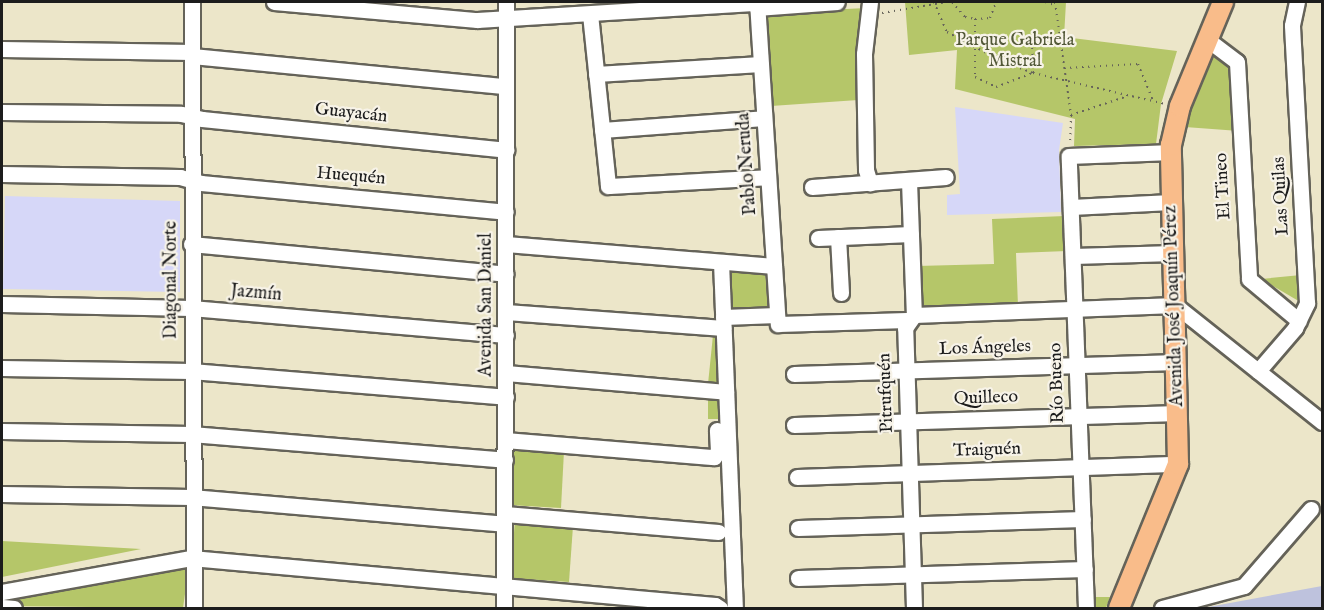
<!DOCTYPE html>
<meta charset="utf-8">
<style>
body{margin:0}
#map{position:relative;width:1324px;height:610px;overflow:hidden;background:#ece6c9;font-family:"IM FELL English",serif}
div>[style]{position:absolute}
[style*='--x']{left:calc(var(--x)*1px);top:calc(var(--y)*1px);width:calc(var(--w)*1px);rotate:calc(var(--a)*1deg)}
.built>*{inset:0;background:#d6d7f8}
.industrial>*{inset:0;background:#bec2dd}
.green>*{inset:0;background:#b5c669}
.path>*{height:2px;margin-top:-1px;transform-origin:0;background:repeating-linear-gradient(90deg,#656359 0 1.5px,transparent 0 6px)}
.roads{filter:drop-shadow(2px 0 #656359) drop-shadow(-2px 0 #656359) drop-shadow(0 2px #656359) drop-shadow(0 -2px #656359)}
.minor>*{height:15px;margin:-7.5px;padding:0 7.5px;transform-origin:7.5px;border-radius:7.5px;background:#fff}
.major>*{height:20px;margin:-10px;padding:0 10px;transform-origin:10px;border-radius:10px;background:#f9bc8a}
span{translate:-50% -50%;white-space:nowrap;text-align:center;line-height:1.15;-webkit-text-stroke:4.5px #f7f3e8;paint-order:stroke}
.park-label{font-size:18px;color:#525837}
.street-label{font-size:18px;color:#1c1c1c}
.frame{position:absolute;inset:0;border:3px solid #1c1c1c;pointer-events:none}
</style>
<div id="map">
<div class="built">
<i style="clip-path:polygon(955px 107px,1063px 123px,1059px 150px,1061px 212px,947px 215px,947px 195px,960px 194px)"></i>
<i style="clip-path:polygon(5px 196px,180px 201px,180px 292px,3px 289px)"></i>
</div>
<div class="industrial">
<i style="clip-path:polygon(1322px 586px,1322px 608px,1203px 608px)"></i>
</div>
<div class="green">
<i style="clip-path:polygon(905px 2px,1066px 2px,1064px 37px,1177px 51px,1161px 104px,1156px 144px,1074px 146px,1075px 119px,955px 89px,957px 50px,909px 55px)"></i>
<i style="clip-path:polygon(866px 8px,856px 56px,858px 100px,771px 106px,765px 13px)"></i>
<i style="clip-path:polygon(1214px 47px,1235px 64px,1239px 131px,1185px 127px)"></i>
<i style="clip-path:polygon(1065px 216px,1067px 251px,1016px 253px,1018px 306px,918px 309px,917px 266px,994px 264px,992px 219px)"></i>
<i style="clip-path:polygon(765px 268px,768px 311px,731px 312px,726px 269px)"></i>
<i style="clip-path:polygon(1301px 275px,1302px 303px,1261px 279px)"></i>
<i style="clip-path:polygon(713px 335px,720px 335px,721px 383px,708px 384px)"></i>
<i style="clip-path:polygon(708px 395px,722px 396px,722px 419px,708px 419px)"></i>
<i style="clip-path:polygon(511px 449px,564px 451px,561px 508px,509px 505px)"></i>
<i style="clip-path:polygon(515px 521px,573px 526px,569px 582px,510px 578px)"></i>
<i style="clip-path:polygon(2px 541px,141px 549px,2px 577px)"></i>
<i style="clip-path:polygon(189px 566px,183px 608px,2px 606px,2px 600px)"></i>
<i style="clip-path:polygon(1090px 597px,1110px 597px,1106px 608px,1091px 608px)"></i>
</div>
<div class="path">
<i style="--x:934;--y:2;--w:33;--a:67"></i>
<i style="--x:947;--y:32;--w:64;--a:28.2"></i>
<i style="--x:1003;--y:62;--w:32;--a:20"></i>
<i style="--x:1033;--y:73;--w:136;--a:13.2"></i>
<i style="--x:952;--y:2;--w:20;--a:49"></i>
<i style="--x:965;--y:17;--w:10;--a:11"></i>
<i style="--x:975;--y:19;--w:15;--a:-4"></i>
<i style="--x:990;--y:18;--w:17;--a:-69"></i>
<i style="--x:1045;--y:2;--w:10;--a:17"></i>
<i style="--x:1055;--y:2;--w:114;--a:81.9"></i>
<i style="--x:1071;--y:115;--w:29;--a:92"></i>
<i style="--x:882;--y:13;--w:66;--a:-9.6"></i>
<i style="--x:975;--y:19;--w:58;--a:90"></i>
<i style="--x:975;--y:77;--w:23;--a:25"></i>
<i style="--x:996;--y:87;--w:40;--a:-21"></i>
<i style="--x:1033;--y:73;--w:25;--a:-92"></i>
<i style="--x:1064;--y:68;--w:74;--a:-3.1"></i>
<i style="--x:1138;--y:64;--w:42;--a:67.7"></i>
<i style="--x:1071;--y:115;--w:60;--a:-18.4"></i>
</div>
<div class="roads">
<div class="minor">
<i style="--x:192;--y:2;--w:606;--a:89.81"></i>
<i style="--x:274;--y:2;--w:204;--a:5.1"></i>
<i style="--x:477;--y:20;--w:281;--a:-3.5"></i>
<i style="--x:757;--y:2;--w:323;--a:86.3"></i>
<i style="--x:778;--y:324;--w:129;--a:-1.8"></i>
<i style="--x:870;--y:2;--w:52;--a:96.6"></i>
<i style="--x:864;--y:54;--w:116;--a:89"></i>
<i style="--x:866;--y:170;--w:14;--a:73"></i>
<i style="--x:757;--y:8;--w:80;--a:-4.3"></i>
<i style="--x:590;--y:14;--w:173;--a:84"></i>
<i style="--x:608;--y:186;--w:160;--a:-3.2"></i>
<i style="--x:1208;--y:40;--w:36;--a:37"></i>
<i style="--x:1237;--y:62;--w:217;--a:86.8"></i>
<i style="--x:1249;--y:279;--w:65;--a:40"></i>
<i style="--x:2;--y:49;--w:190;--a:0.9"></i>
<i style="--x:192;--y:56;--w:315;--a:5.5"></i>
<i style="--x:596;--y:74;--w:165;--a:-3.5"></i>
<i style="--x:2;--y:112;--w:179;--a:0.6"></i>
<i style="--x:181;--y:114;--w:22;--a:13"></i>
<i style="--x:202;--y:119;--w:306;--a:5.8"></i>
<i style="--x:602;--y:130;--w:162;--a:-4.2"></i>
<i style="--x:2;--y:174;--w:178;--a:1"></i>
<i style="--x:180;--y:177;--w:22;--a:16"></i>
<i style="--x:201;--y:183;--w:306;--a:5.4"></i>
<i style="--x:909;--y:181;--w:134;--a:87.9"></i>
<i style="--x:812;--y:187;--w:134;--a:-4.3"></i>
<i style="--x:1071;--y:207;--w:100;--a:-2.9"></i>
<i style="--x:838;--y:237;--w:56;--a:86.9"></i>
<i style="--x:818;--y:238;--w:93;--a:-2.5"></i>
<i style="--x:191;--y:244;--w:316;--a:5.4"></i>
<i style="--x:506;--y:244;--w:269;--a:4.7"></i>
<i style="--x:1073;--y:256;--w:100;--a:-1.7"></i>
<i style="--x:721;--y:262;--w:346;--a:87.7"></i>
<i style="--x:2;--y:304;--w:189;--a:1.2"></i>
<i style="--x:191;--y:308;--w:316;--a:4.9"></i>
<i style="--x:506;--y:312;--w:218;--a:4.2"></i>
<i style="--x:914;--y:315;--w:261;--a:-2.2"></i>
<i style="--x:1175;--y:305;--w:188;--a:38.5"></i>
<i style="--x:723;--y:317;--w:54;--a:-2.1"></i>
<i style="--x:2;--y:368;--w:189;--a:0.9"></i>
<i style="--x:191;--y:371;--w:316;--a:4.7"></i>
<i style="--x:1258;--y:371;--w:57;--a:-49.3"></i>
<i style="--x:1295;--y:328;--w:28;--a:-64"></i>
<i style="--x:1307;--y:303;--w:278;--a:-93.1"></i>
<i style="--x:1292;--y:25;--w:24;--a:-78"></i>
<i style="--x:506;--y:373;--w:221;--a:4.9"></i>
<i style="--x:794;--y:374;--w:383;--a:-1.8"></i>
<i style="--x:794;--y:425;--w:384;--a:-1.8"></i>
<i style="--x:2;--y:431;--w:189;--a:0.9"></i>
<i style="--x:191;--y:434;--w:315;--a:4.7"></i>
<i style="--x:505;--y:440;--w:210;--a:4.7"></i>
<i style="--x:714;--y:457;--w:7;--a:-56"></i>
<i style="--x:718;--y:451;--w:21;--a:-93"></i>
<i style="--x:797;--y:477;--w:381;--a:-2"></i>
<i style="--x:2;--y:494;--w:189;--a:0.9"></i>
<i style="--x:191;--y:497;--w:314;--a:4.9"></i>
<i style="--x:505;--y:514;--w:214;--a:4.8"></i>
<i style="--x:798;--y:528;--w:285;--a:-1.8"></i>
<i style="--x:798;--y:578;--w:287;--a:-1.8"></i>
<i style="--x:2;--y:592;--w:192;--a:-10.2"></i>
<i style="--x:191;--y:558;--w:526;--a:5.13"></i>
<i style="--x:715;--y:605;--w:6;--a:31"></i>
<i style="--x:2;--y:607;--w:12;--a:5"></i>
<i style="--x:504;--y:608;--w:606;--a:-89.81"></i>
<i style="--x:914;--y:608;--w:280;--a:-91.8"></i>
<i style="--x:905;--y:328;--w:16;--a:-55"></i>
<i style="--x:1086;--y:608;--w:452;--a:-92.2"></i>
<i style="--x:1069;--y:156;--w:102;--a:-2.2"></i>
<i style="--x:1162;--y:608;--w:85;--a:-15"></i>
<i style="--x:1244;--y:586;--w:102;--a:-49"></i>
</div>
<div class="major">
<i style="--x:1119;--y:608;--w:156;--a:-67.7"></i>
<i style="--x:1178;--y:464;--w:319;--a:-91.3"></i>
<i style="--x:1171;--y:145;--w:40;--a:-77"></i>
<i style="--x:1180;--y:106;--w:113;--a:-67.5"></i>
</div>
</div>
<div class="park-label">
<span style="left:1015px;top:52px">Parque Gabriela<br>Mistral</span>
</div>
<div class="street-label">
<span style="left:351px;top:114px;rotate:6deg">Guayacán</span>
<span style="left:748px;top:164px;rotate:-94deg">Pablo Neruda</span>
<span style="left:351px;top:177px;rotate:5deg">Huequén</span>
<span style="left:1224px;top:186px;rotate:-93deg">El Tineo</span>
<span style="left:1282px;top:196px;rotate:-93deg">Las Quilas</span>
<span style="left:172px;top:280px;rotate:-90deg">Diagonal Norte</span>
<span style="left:256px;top:294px;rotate:5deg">Jazmín</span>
<span style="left:487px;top:305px;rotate:-90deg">Avenida San Daniel</span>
<span style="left:1175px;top:306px;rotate:-92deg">Avenida José Joaquín Pérez</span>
<span style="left:985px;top:349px;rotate:-2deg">Los Ángeles</span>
<span style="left:1058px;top:383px;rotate:-92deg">Río Bueno</span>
<span style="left:887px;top:393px;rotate:-92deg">Pitrufquén</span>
<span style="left:986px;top:399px;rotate:-2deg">Quilleco</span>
<span style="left:987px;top:451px;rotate:-2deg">Traiguén</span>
</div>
<div class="frame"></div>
</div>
